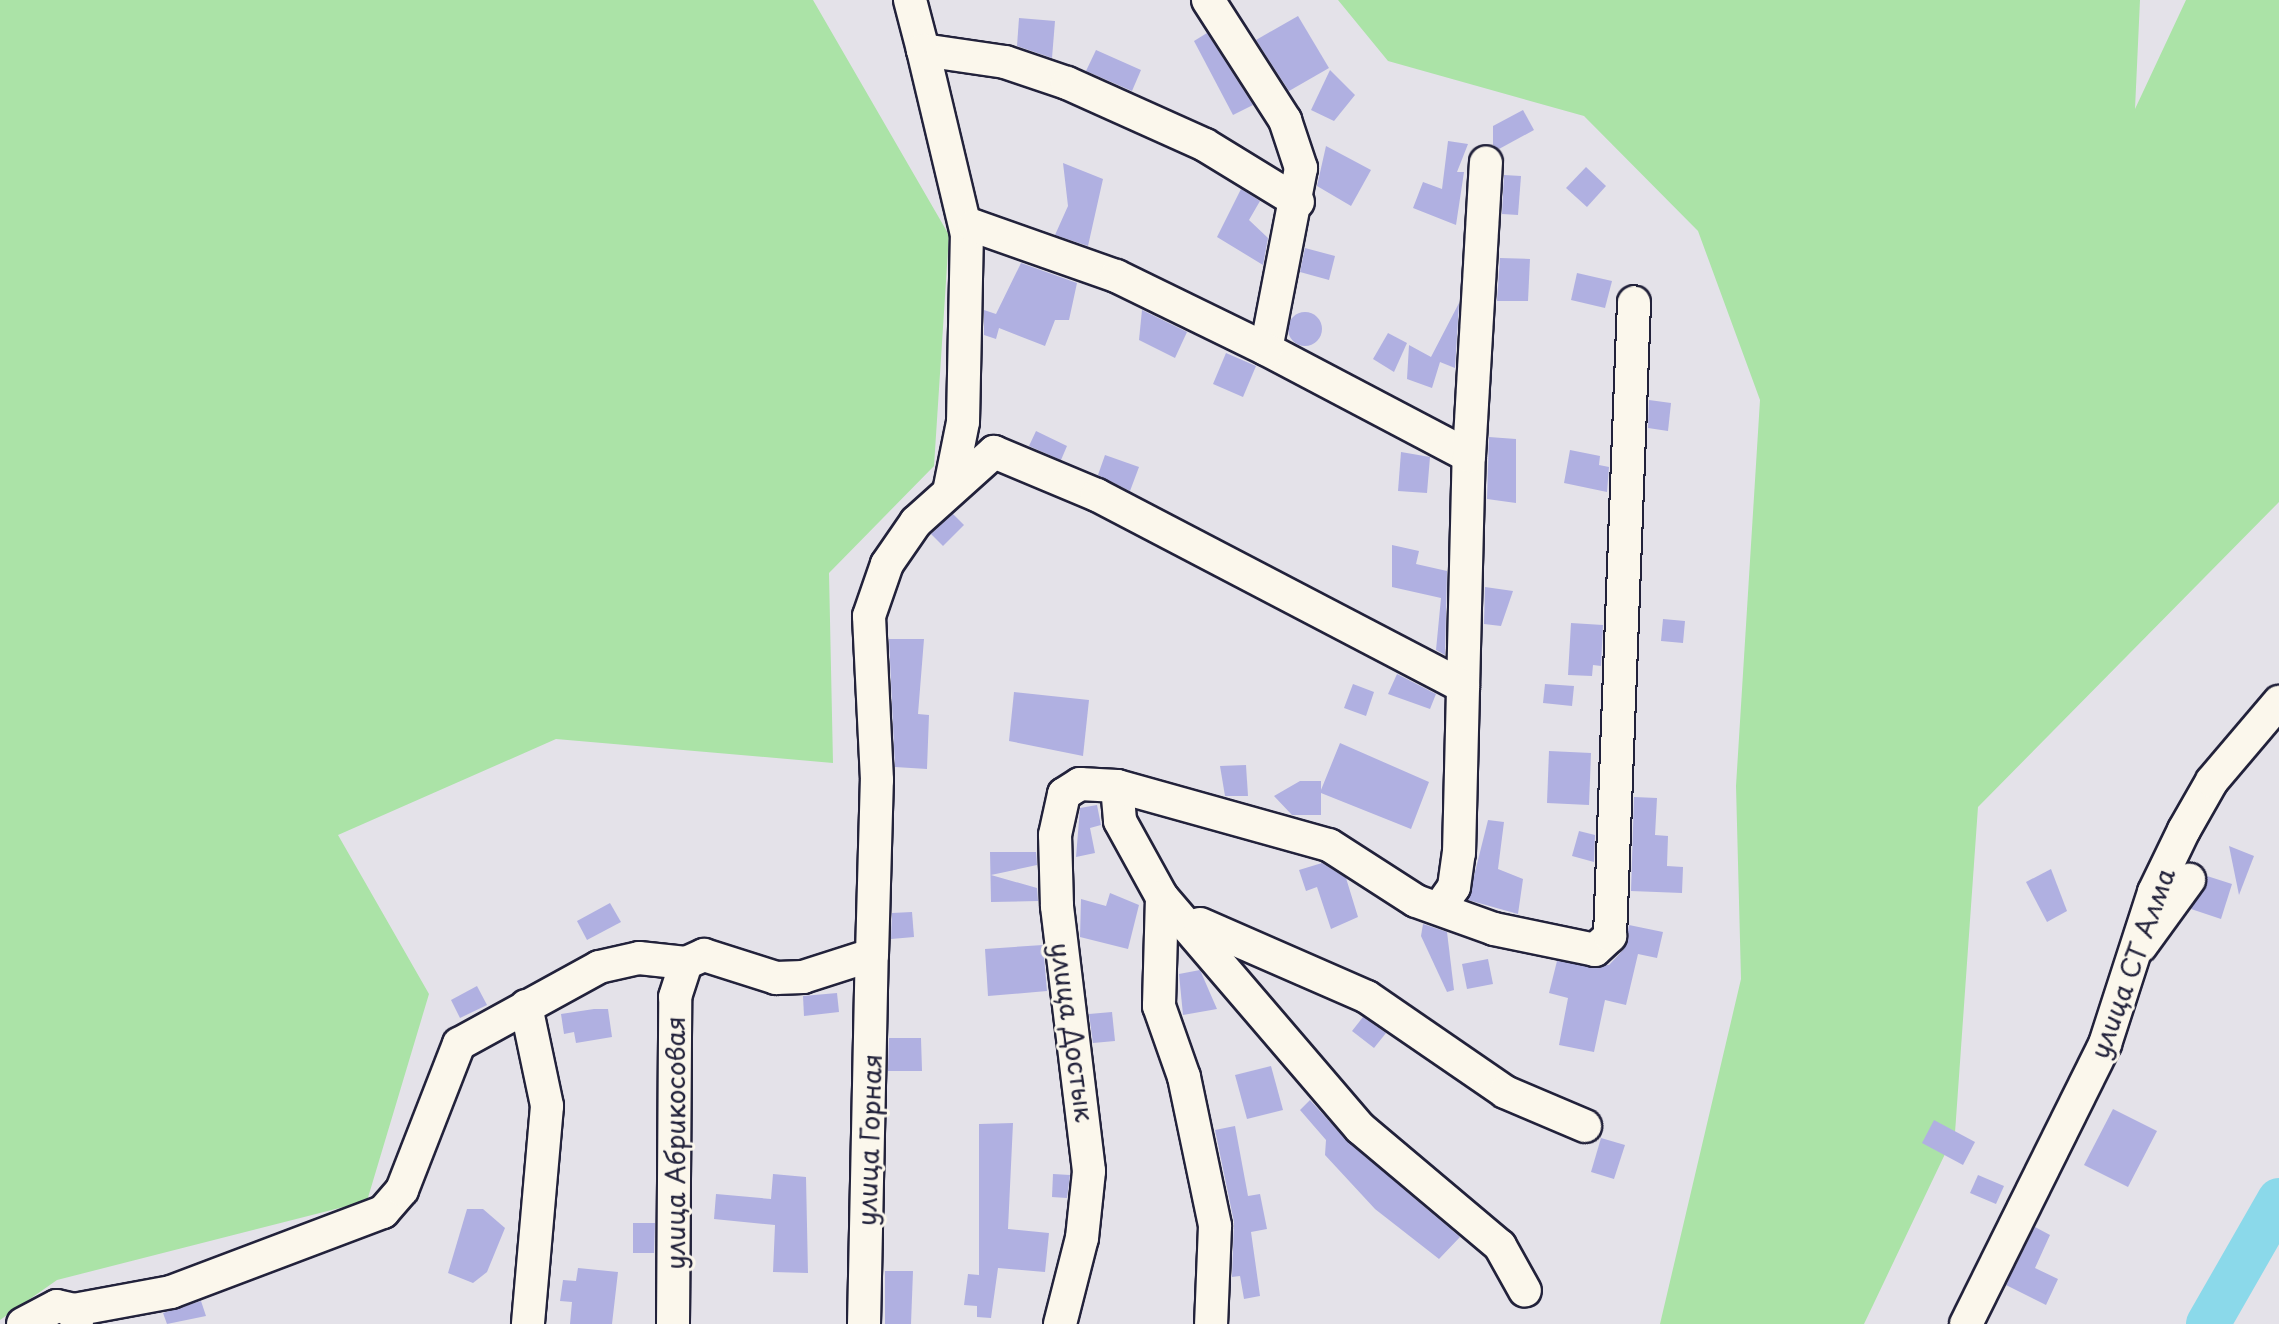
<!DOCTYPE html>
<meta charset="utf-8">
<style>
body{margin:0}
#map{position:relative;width:2279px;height:1324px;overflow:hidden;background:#e4e2e9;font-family:"Playpen Sans",sans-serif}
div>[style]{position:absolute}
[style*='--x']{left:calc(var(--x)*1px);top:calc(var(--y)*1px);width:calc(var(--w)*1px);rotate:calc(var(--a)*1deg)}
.green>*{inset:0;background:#abe3a7}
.river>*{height:44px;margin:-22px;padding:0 22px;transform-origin:22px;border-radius:22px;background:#8bd9ea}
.building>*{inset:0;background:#b0b0e1}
.round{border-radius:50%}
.roads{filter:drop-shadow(2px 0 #22223b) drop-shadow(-2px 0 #22223b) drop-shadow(0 2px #22223b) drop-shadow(0 -2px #22223b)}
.minor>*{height:32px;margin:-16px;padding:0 16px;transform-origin:16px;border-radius:16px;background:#fbf7ec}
span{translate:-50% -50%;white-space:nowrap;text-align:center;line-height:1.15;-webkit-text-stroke:6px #fbf7ec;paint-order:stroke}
.street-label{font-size:26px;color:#22223b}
</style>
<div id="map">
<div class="green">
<i style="clip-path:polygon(0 0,813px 0,949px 235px,934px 466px,829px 573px,833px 763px,556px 739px,338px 835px,429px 994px,367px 1201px,57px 1280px,0 1320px)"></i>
<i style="clip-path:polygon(1338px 0,2140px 0,2135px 109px,2186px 0,2279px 0,2279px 502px,1978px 807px,1955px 1133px,1864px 1324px,1660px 1324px,1741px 979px,1736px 786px,1760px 400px,1698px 231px,1584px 116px,1388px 61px)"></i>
</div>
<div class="river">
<i style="--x:2208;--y:1324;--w:143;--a:-60.2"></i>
</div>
<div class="building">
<i style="clip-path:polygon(1298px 16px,1329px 68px,1289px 91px,1256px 40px)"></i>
<i style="clip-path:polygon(1019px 18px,1055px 21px,1052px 58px,1017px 46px)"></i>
<i style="clip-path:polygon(1207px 33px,1253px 105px,1233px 115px,1194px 41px)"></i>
<i style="clip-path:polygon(1096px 50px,1141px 70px,1132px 91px,1086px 71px)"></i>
<i style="clip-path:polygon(1330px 70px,1355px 95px,1334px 121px,1311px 110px)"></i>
<i style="clip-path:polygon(1523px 110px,1534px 130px,1499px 149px,1493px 145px,1493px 126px)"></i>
<i style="clip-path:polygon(1448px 141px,1468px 144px,1457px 172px,1464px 172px,1456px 225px,1413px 208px,1423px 182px,1442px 189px)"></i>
<i style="clip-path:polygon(1326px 146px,1371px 170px,1351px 206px,1317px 186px)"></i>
<i style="clip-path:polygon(1063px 163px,1103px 179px,1088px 246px,1055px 235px,1068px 206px)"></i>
<i style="clip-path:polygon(1586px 167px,1606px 186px,1587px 207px,1566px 188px)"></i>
<i style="clip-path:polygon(1504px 175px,1521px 176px,1518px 215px,1502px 214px)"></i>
<i style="clip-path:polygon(1241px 189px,1260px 201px,1249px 220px,1268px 238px,1263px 265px,1217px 237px)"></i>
<i style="clip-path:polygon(1305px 248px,1335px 256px,1329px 280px,1300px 272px)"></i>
<i style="clip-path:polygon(1500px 258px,1530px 259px,1528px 301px,1497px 301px)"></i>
<i style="clip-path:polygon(1021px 263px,1077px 283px,1069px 320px,1055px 320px,1045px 346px,999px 328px,996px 339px,984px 335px,984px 310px,996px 314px)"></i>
<i style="clip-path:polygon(1577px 273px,1612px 281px,1605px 308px,1571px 300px)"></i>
<i style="clip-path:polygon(1459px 303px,1455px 368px,1440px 362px,1432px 388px,1407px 379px,1409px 345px,1431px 357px)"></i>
<i style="clip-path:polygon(1142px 310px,1187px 332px,1175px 358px,1139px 340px)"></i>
<i class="round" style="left:1288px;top:312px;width:34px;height:34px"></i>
<i style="clip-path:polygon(1388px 333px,1407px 343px,1394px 372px,1373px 359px)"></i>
<i style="clip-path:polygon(1226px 353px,1256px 366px,1243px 397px,1213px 384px)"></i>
<i style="clip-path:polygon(1649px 400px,1671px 403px,1668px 431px,1648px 428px)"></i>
<i style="clip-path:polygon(1036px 431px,1067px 446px,1061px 460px,1029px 446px)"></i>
<i style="clip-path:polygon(1489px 437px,1516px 439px,1516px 503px,1487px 499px)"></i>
<i style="clip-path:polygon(1570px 450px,1600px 456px,1599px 465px,1609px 467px,1607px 492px,1564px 483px)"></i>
<i style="clip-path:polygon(1401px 452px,1430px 457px,1427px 493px,1398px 491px)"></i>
<i style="clip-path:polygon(1105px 455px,1139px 467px,1130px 491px,1098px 475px)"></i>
<i style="clip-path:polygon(953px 514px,964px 525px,943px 546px,931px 534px)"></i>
<i style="clip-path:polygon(1392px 545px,1419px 551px,1416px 564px,1447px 571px,1445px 655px,1436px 650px,1441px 598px,1392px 587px)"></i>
<i style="clip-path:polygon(1485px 587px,1513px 591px,1501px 626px,1484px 624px)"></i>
<i style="clip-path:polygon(1663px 619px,1685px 621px,1683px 643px,1661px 641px)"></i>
<i style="clip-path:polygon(1571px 623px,1603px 625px,1601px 666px,1593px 665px,1592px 676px,1568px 675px)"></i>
<i style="clip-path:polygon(889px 639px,924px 639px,918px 714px,929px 715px,927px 769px,895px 767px)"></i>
<i style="clip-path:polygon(1397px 674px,1436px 694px,1430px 709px,1388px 694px)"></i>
<i style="clip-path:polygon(1353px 684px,1374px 692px,1366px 716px,1344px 708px)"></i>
<i style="clip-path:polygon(1545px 684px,1574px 686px,1572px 706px,1543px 703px)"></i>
<i style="clip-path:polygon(1014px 692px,1089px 700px,1083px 756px,1009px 741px)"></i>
<i style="clip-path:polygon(1340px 743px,1429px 782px,1411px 829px,1321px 793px,1321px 815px,1292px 815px,1274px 796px,1300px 781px,1321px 781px,1321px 790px)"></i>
<i style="clip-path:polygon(1549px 751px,1591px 753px,1589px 805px,1547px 803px)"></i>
<i style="clip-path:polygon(1246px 765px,1248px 796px,1225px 796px,1220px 766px)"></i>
<i style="clip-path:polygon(1634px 797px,1657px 798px,1655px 835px,1668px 836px,1667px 866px,1683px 867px,1682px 893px,1631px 891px)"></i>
<i style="clip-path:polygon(1097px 805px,1101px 825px,1090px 828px,1095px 853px,1076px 857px,1080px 808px)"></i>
<i style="clip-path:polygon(1488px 820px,1504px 822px,1498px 869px,1523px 879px,1518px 914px,1468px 900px)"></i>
<i style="clip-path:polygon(1579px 831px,1595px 835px,1594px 862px,1572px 856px)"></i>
<i style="clip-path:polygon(2229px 846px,2254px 856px,2239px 895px)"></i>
<i style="clip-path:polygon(990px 852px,1036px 852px,1037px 865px,991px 875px,1037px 888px,1038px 901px,991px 902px)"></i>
<i style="clip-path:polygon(1322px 863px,1346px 878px,1358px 917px,1331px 929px,1317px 887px,1306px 891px,1299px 870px)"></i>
<i style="clip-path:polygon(2051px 869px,2067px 911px,2047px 922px,2026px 882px)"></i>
<i style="clip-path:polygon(2207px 876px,2232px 884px,2221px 919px,2191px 909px)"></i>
<i style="clip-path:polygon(1110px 893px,1139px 905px,1128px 949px,1080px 937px,1081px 899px,1106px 906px)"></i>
<i style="clip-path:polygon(610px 903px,621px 922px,587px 940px,577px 921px)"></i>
<i style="clip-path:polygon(912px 912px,914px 937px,891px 939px,892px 913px)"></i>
<i style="clip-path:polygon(1423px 924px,1447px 932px,1454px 990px,1447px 992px,1421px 936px)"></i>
<i style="clip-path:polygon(1629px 925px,1663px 932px,1657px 958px,1638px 954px,1626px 1005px,1605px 1000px,1594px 1052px,1559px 1045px,1568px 998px,1549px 993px,1557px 961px,1609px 965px,1624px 949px)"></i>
<i style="clip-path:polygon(1043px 945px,1047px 991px,988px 996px,985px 949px)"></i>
<i style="clip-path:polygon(1488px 959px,1493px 984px,1467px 989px,1462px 964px)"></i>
<i style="clip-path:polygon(1200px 970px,1217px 1009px,1183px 1015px,1179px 974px)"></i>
<i style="clip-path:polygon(477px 986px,487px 1005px,460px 1018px,451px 1000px)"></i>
<i style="clip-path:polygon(837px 993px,839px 1012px,804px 1016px,803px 996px)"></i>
<i style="clip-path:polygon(594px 1009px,608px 1009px,612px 1037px,576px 1043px,574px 1032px,564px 1034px,561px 1014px)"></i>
<i style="clip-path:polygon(1112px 1012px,1115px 1041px,1093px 1043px,1089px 1014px)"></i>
<i style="clip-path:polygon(1363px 1017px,1386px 1033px,1374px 1048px,1352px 1031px)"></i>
<i style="clip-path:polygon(889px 1038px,921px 1038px,922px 1071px,888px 1071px)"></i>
<i style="clip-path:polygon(1271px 1066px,1283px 1110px,1247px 1119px,1235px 1075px)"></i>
<i style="clip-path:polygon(1310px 1100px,1348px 1142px,1460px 1237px,1439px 1259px,1375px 1209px,1325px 1155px,1326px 1140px,1300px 1110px)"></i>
<i style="clip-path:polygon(2113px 1109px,2157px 1131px,2128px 1187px,2084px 1165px)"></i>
<i style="clip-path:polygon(1934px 1120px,1975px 1142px,1963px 1165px,1922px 1143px)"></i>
<i style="clip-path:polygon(1013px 1123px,1008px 1229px,1049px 1233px,1045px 1272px,998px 1268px,991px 1318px,977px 1317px,977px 1306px,964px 1305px,968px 1274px,979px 1275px,979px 1124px)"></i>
<i style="clip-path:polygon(1235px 1126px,1248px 1196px,1260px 1194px,1267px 1229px,1251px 1232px,1260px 1296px,1244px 1299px,1240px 1276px,1232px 1277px,1234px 1222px,1215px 1130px)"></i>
<i style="clip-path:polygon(1601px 1138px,1625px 1145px,1614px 1179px,1591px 1172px)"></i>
<i style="clip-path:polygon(773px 1174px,806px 1177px,808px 1273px,773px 1272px,775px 1225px,714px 1219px,716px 1194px,771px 1199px)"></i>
<i style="clip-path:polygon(1053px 1174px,1070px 1175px,1067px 1198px,1052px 1197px)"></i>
<i style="clip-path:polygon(1978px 1175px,2004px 1186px,1996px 1204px,1970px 1193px)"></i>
<i style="clip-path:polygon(467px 1209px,483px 1209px,505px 1228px,487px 1272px,473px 1283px,448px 1273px)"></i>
<i style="clip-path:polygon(633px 1223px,655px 1223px,654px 1253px,633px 1253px)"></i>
<i style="clip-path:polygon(2035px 1227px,2050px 1235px,2035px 1268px,2058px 1279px,2046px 1305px,2006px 1285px)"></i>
<i style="clip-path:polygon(578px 1268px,618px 1272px,612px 1324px,570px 1324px,572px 1302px,560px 1301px,563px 1280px,576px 1281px)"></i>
<i style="clip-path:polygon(885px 1271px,913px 1271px,911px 1324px,885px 1324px)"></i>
<i style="clip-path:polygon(201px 1301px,206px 1316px,167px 1324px,163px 1313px)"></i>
</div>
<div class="roads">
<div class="minor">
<i style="--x:910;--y:0;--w:52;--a:75.4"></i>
<i style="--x:923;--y:50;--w:83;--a:8.3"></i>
<i style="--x:1005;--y:62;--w:65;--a:18.7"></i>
<i style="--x:1067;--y:83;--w:151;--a:24.2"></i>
<i style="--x:1205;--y:145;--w:109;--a:31.5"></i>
<i style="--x:1208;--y:0;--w:143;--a:57.3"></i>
<i style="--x:1285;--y:120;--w:51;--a:71.6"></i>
<i style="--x:1301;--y:168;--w:184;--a:100.9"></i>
<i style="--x:1266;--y:349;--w:229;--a:27.8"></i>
<i style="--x:923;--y:50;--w:190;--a:76.6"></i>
<i style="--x:950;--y:487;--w:66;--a:-78.7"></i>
<i style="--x:963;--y:422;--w:187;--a:-88.8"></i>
<i style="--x:967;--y:235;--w:11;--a:-52"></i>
<i style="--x:974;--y:226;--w:151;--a:19.4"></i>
<i style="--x:1116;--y:276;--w:167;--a:26"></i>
<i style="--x:1117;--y:786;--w:35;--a:85"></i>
<i style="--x:1120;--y:821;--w:87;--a:61.1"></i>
<i style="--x:1162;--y:897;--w:109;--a:91.6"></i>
<i style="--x:1159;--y:1006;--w:75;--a:70.6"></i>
<i style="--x:1184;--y:1077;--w:152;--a:78.2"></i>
<i style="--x:1215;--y:1226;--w:98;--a:92.3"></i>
<i style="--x:1162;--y:897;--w:304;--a:49.4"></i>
<i style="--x:1360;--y:1128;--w:183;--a:40.1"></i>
<i style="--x:1500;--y:1246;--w:51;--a:60.9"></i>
<i style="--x:1440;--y:907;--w:24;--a:-55"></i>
<i style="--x:1454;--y:887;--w:34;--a:-82"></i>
<i style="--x:1459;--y:853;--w:397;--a:-88.6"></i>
<i style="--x:1469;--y:456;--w:294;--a:-86.7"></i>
<i style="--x:1200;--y:924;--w:182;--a:23.6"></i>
<i style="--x:1367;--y:997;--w:168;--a:34.5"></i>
<i style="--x:1505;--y:1092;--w:87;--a:23"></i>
<i style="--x:2141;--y:946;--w:82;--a:-54"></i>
<i style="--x:526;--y:1006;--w:102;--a:78.1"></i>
<i style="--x:547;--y:1106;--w:219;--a:95"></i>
<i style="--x:74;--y:1310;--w:99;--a:-10.5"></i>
<i style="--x:171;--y:1292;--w:227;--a:-20.7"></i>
<i style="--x:383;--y:1212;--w:29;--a:-49"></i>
<i style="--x:402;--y:1190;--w:157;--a:-68.7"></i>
<i style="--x:459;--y:1044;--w:160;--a:-28.8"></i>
<i style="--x:599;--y:967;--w:41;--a:-12.7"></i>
<i style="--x:639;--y:958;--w:47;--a:6.1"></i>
<i style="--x:686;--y:963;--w:20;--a:-24"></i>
<i style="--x:704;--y:955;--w:76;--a:17.7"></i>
<i style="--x:776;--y:978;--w:27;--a:-2"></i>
<i style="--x:803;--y:977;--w:72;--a:-17.7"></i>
<i style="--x:872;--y:955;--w:175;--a:-88.4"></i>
<i style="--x:877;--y:780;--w:164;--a:-92.8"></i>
<i style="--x:869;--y:616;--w:55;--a:-70.9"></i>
<i style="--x:887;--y:564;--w:51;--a:-55.4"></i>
<i style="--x:916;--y:522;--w:105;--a:-41.9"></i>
<i style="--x:994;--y:452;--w:112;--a:22.7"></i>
<i style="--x:1097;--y:495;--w:413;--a:27.6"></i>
<i style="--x:23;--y:1324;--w:38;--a:-28"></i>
<i style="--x:57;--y:1306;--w:17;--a:13"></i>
<i style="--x:74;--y:1310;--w:14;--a:78"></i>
<i style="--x:673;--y:1324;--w:327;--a:-89.6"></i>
<i style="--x:675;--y:997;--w:36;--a:-72"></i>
<i style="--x:864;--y:1324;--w:369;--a:-88.8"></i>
<i style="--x:1060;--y:1324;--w:89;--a:-75.7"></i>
<i style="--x:1082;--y:1238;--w:67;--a:-84"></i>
<i style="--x:1089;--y:1171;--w:267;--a:-96.9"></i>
<i style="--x:1057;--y:906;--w:71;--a:-91.6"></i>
<i style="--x:1055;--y:835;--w:42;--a:-77.6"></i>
<i style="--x:1064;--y:794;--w:19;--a:-32"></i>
<i style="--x:1080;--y:784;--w:37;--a:3"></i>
<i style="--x:1117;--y:786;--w:220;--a:15.6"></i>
<i style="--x:1329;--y:845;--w:103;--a:32.8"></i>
<i style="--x:1416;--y:901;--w:83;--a:19.7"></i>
<i style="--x:1494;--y:929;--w:103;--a:11.7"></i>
<i style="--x:1595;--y:950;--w:21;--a:-43"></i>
<i style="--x:1610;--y:936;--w:634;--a:-87.83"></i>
<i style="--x:1966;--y:1324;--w:313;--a:-63.6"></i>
<i style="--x:2105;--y:1044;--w:160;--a:-72.1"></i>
<i style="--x:2154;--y:892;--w:69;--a:-64.2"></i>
<i style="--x:2184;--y:830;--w:56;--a:-60.3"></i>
<i style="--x:2212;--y:781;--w:104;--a:-49.7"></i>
</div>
</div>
<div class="street-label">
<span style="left:2132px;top:963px;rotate:-70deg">улица СТ Алма</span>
<span style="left:1073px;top:1032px;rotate:82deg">улица Достык</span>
<span style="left:869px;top:1140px;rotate:-88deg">улица Горная</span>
<span style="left:675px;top:1143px;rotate:-90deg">улица Абрикосовая</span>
</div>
</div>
